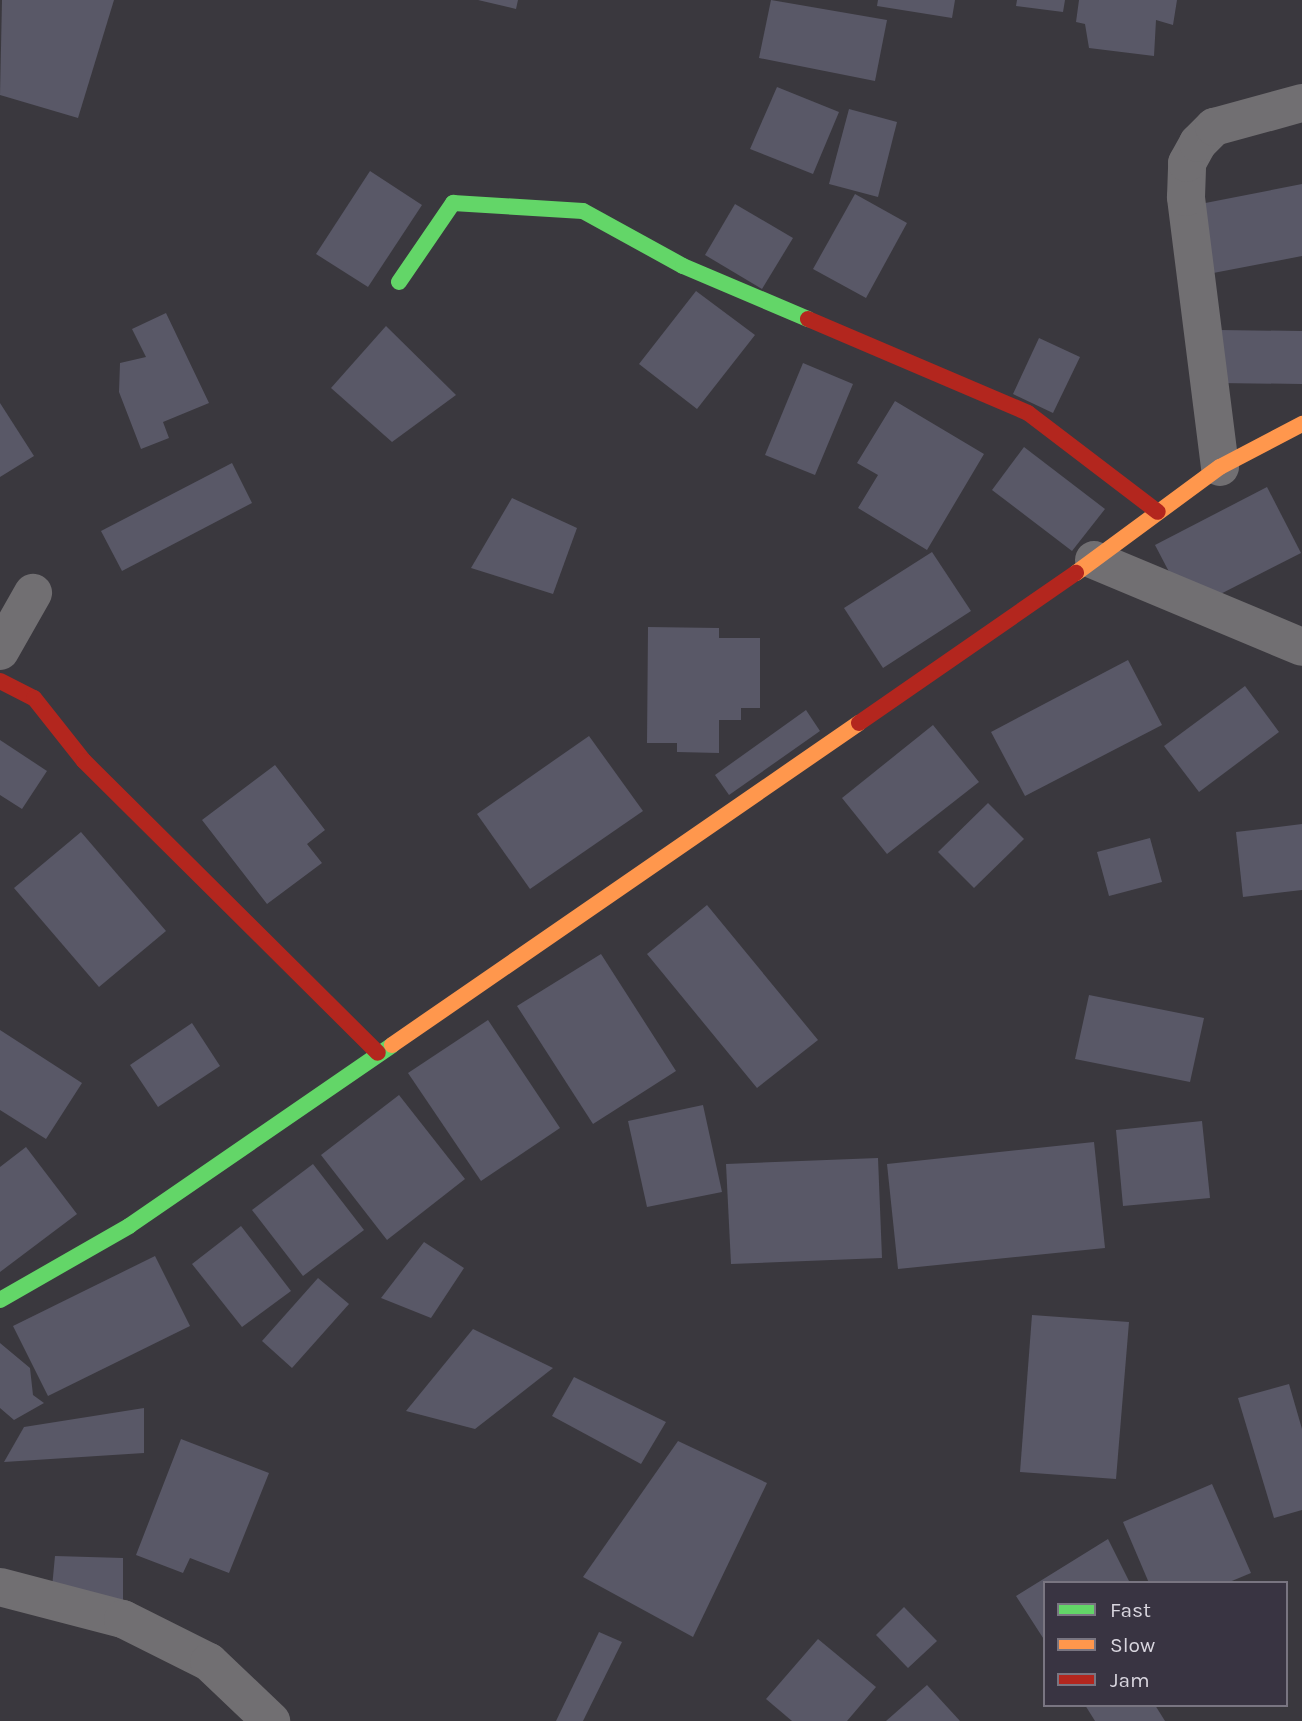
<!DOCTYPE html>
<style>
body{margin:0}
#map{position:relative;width:1302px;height:1721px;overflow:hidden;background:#3a383e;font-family:Karla,sans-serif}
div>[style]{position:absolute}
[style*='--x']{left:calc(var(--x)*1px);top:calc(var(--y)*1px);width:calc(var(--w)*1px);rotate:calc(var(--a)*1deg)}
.building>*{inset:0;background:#595867}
.street>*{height:38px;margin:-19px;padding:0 19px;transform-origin:19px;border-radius:19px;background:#716f72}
.fast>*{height:16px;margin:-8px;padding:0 8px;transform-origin:8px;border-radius:8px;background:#63d668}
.slow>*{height:16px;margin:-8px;padding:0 8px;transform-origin:8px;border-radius:8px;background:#ff974d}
.jam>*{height:16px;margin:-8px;padding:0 8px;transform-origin:8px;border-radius:8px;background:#b3261e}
span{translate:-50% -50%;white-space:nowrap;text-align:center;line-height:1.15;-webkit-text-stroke:5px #393442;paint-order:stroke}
.legend{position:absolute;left:1043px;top:1581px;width:245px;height:126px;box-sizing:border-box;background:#393442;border:2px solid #797581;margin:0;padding:9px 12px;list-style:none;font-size:21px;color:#d9d6df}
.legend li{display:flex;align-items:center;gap:14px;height:35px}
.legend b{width:35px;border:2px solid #797581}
</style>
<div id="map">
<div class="building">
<i style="clip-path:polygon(2px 0,114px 0,78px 118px,0 95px)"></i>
<i style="clip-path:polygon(478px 0,518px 0,516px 9px)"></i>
<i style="clip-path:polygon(771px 0,887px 20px,875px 81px,759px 58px)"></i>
<i style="clip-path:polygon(878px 0,955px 0,952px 18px,877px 6px)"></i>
<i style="clip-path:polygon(1017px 0,1065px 0,1063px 12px,1016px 6px)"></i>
<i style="clip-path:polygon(1079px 0,1177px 0,1173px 25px,1156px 20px,1154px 56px,1089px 48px,1085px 24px,1076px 22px)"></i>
<i style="clip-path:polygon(777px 87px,839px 112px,813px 174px,750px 149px)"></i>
<i style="clip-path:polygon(849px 109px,897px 122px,878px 197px,829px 184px)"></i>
<i style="clip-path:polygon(370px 171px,422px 205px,368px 287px,316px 254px)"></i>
<i style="clip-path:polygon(1302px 184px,1302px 256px,1208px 274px,1195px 205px)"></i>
<i style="clip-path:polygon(855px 194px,907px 223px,866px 298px,813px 269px)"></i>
<i style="clip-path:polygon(735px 204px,793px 238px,762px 289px,705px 255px)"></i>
<i style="clip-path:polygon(696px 291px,755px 335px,697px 409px,639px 364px)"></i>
<i style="clip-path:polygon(166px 313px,209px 403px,163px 422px,169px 438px,141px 449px,119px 392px,120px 363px,146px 357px,132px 329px)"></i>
<i style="clip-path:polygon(386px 326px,456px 395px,392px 442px,331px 388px)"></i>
<i style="clip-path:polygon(1219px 330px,1302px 331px,1302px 384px,1218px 383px)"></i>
<i style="clip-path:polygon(1039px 338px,1080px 357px,1053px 413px,1013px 394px)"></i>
<i style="clip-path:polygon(803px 363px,853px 384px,815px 475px,765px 455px)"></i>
<i style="clip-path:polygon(895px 401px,984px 454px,927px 550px,858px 508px,878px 475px,857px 463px)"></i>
<i style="clip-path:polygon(0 403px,34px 456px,0 477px)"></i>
<i style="clip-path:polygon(1024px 447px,1105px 509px,1072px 551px,992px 490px)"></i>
<i style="clip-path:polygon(232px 463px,252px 503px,122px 571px,101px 531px)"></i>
<i style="clip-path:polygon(1267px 487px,1301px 553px,1189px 610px,1155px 545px)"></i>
<i style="clip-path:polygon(512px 498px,577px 528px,553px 594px,471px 568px)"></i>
<i style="clip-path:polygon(932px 552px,971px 611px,883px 668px,844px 608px)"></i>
<i style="clip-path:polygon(648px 627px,719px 628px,719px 638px,760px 638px,760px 708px,741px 708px,741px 720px,719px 720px,719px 753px,677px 752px,677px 743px,647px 743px)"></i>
<i style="clip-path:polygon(1128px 660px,1162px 725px,1025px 796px,991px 732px)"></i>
<i style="clip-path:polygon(1245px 686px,1279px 732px,1199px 792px,1164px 746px)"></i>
<i style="clip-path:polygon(806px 710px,820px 731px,729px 795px,715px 775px)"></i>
<i style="clip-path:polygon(933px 725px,979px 782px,887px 854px,842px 798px)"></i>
<i style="clip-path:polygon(589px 736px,643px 811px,530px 889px,477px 814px)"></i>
<i style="clip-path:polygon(0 740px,47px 771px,22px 809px,0 795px)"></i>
<i style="clip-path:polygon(275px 765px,325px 830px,307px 844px,322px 863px,267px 904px,202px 820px)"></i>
<i style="clip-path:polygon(988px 803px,1024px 839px,974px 888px,938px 852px)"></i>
<i style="clip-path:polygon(1302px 824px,1302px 890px,1243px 897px,1236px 832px)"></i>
<i style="clip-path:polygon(81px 832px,166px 931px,99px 987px,14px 888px)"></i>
<i style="clip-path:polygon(1150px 838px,1162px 882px,1109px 896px,1097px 852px)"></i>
<i style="clip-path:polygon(707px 905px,818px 1040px,757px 1088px,647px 954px)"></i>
<i style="clip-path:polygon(601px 954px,676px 1071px,593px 1124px,517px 1006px)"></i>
<i style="clip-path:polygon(1089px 995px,1204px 1018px,1190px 1082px,1075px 1059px)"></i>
<i style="clip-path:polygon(488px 1020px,560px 1128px,481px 1181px,408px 1073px)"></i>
<i style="clip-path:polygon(192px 1023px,220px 1066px,158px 1107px,130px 1065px)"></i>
<i style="clip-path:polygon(0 1030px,82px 1083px,46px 1139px,0 1110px)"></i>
<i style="clip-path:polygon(399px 1095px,465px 1179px,387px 1240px,321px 1155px)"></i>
<i style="clip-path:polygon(703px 1105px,722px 1192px,647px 1207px,628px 1121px)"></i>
<i style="clip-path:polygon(1202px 1121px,1210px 1198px,1123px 1206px,1116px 1130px)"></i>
<i style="clip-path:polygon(1094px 1142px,1105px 1248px,898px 1269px,887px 1164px)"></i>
<i style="clip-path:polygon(26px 1147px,77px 1214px,0 1272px,0 1167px)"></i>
<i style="clip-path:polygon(878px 1158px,882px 1258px,731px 1264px,726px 1164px)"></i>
<i style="clip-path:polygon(313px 1164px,364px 1230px,303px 1276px,252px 1210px)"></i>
<i style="clip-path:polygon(241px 1226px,291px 1291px,242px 1327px,192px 1264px)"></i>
<i style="clip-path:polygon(424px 1242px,464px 1268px,431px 1318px,381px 1298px)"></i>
<i style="clip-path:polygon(155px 1256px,190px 1326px,48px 1396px,13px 1326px)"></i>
<i style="clip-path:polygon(318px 1278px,349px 1304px,292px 1368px,262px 1341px)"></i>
<i style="clip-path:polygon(1032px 1315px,1129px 1322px,1116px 1479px,1020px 1472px)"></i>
<i style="clip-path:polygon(473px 1329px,553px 1368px,475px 1429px,406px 1411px)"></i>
<i style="clip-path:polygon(0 1343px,30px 1368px,33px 1395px,44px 1403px,14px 1420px,0 1408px)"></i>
<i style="clip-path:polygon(574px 1377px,666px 1422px,641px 1464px,552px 1416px)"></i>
<i style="clip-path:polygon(1289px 1384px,1302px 1429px,1302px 1510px,1274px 1518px,1238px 1398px)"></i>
<i style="clip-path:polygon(144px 1408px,144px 1453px,4px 1462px,24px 1427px)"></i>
<i style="clip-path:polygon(181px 1439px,269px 1473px,229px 1573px,190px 1558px,183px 1573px,136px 1555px)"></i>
<i style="clip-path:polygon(678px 1441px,767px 1483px,693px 1637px,583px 1577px)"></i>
<i style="clip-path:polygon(1212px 1484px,1251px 1573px,1227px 1583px,1149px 1583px,1123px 1522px)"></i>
<i style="clip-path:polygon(1108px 1539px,1130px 1583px,1045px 1583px,1045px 1641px,1016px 1596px)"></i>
<i style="clip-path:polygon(55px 1556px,123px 1558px,123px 1619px,51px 1598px)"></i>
<i style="clip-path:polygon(904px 1607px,937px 1641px,908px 1668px,876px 1635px)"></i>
<i style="clip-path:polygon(599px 1632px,622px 1642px,583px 1721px,556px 1721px)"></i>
<i style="clip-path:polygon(818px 1639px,876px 1687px,847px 1721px,792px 1721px,766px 1699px)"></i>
<i style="clip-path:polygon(927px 1685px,960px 1721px,886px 1721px)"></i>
<i style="clip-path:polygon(1085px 1705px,1155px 1705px,1165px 1721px,1095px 1721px)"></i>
</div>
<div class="street">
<i style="--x:1220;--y:467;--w:272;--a:-97.2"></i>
<i style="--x:1186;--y:197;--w:34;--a:-88"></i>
<i style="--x:1187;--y:163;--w:23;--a:-61"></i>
<i style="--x:1198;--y:143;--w:23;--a:-45"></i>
<i style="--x:1214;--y:127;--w:91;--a:-15.3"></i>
<i style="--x:1094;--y:560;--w:225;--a:22.7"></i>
<i style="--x:0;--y:651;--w:67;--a:-60.4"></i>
<i style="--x:0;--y:1587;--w:127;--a:14.6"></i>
<i style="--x:123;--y:1619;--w:96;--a:26.6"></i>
<i style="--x:209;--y:1662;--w:86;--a:43.6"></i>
</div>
<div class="fast">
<i style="--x:399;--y:282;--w:96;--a:-55.6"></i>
<i style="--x:453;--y:203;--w:130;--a:3.5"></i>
<i style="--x:583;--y:211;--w:114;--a:28.8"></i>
<i style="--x:683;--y:266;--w:136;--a:23"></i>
<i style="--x:0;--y:1300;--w:149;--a:-29.8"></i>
<i style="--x:129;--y:1226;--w:319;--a:-34.5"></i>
</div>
<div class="slow">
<i style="--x:1076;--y:573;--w:179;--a:-36.4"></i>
<i style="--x:1220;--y:467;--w:93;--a:-27.7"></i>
<i style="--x:392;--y:1045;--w:567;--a:-34.59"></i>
</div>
<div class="jam">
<i style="--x:808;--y:319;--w:239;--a:23.1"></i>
<i style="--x:1028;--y:413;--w:163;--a:37.3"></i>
<i style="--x:0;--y:681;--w:38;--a:27"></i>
<i style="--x:34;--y:698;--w:80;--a:51.6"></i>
<i style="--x:84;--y:761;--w:414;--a:44.8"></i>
<i style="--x:859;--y:723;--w:264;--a:-34.7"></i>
</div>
<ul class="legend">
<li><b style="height:9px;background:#63d668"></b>Fast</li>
<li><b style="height:9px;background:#ff974d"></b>Slow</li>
<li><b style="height:9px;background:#b3261e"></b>Jam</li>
</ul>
</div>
